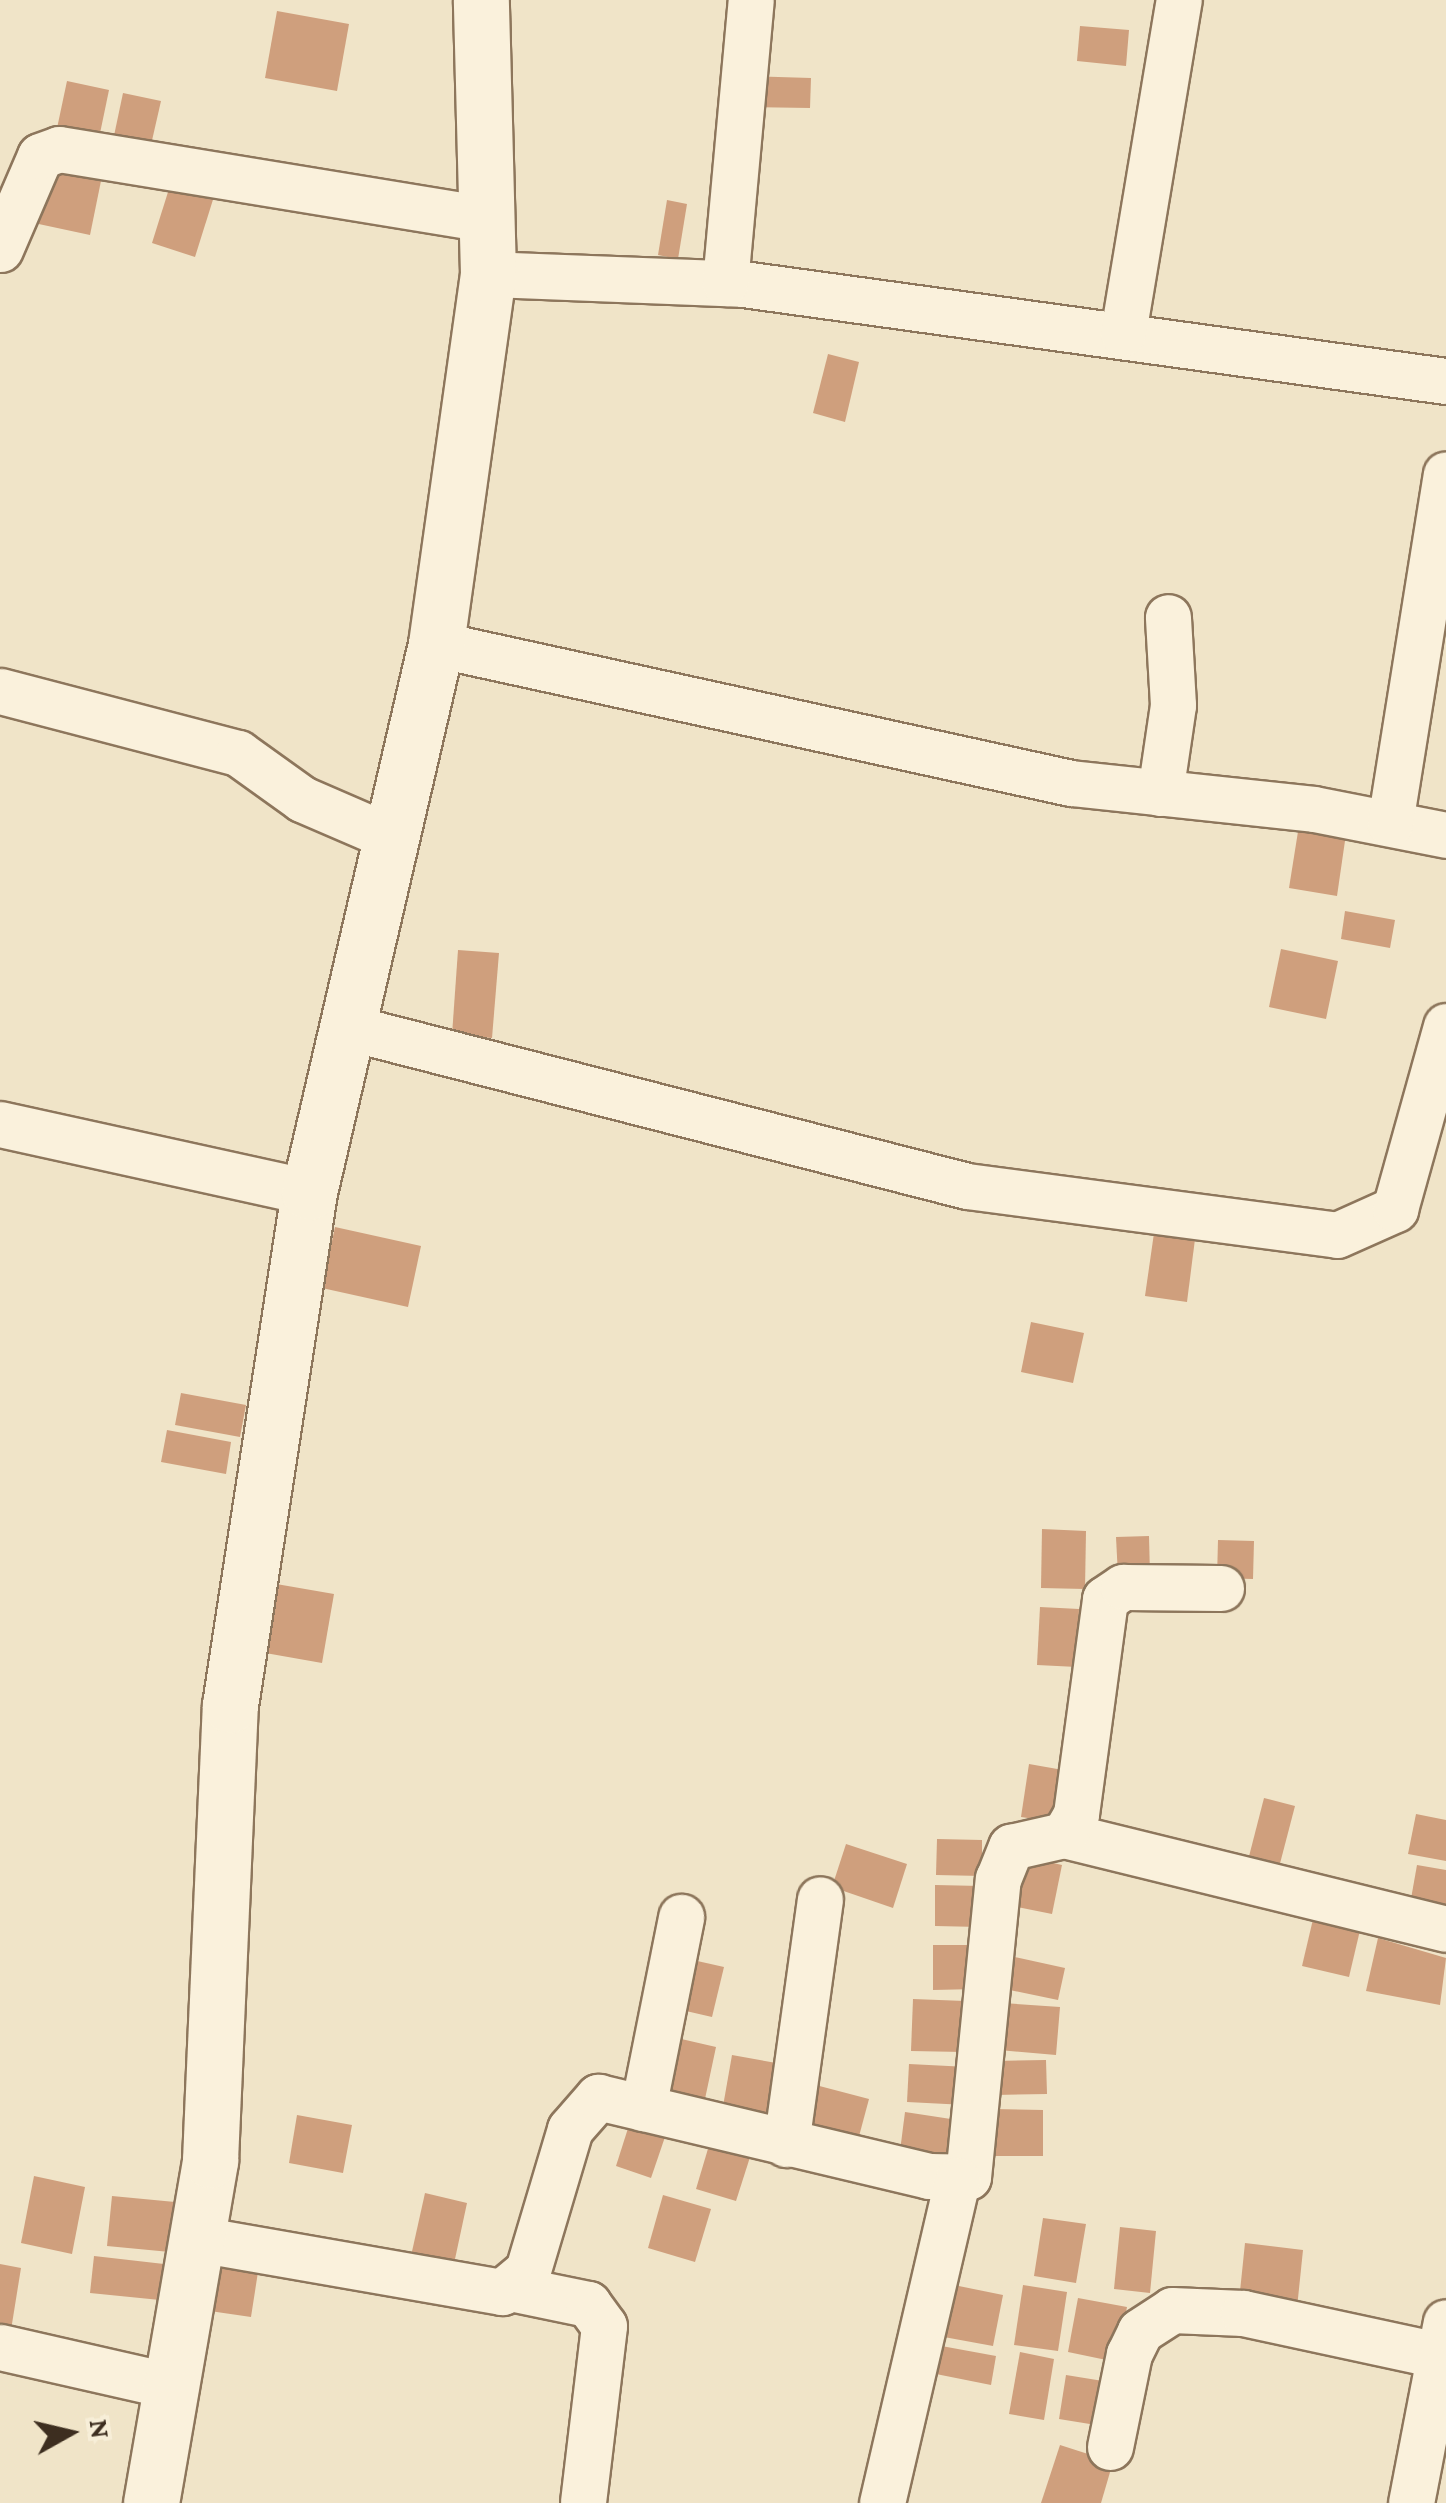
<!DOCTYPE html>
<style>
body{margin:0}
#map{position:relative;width:1446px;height:2503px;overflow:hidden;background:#f0e4c8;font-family:"Crimson Pro",serif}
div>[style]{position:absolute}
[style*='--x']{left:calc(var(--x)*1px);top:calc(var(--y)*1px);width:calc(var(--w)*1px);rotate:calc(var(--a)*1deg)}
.building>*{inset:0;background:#cf9f7d}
.roads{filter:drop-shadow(2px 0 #8d765c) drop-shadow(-2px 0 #8d765c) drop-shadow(0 2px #8d765c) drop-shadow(0 -2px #8d765c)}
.minor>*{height:45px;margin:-22.5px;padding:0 22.5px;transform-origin:22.5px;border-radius:22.5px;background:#faf1dc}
.tertiary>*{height:55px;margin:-27.5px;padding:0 27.5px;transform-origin:27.5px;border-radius:27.5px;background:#faf1dc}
span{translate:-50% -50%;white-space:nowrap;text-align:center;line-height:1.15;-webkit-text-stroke:8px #f7eed8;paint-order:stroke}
.north{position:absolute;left:20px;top:2383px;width:100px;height:100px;-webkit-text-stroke:8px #f7eed8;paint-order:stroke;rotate:82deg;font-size:28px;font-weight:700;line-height:40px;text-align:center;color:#3d2e20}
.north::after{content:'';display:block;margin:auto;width:35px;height:45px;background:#3d2e20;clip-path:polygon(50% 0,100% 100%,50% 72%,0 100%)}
</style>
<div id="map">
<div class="building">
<i style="clip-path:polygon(277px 11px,349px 24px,337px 91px,265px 78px)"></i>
<i style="clip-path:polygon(1080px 26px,1129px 30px,1126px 66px,1077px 61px)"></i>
<i style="clip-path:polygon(750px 76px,811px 78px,810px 108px,749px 107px)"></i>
<i style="clip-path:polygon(67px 81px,109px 90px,98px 143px,56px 133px)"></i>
<i style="clip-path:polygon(123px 93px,161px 101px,148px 158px,111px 150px)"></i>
<i style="clip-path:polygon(48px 159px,103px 171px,90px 235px,34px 223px)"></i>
<i style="clip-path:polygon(173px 176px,216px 190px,195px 257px,152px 243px)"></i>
<i style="clip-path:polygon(667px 200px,687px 204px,678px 259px,658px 255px)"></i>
<i style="clip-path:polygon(828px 354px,859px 362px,845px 422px,813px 413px)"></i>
<i style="clip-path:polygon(1300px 819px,1347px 827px,1337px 896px,1289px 888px)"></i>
<i style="clip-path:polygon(1345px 911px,1395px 920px,1390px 948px,1341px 939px)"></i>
<i style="clip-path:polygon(1281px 949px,1338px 961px,1326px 1019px,1269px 1007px)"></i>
<i style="clip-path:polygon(458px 950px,499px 953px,492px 1038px,452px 1035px)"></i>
<i style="clip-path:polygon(335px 1227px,421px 1246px,408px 1307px,322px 1288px)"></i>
<i style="clip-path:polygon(1154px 1233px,1195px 1239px,1187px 1302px,1145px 1296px)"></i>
<i style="clip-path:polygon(1031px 1322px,1084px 1333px,1073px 1383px,1021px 1372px)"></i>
<i style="clip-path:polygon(181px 1393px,246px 1405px,240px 1437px,175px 1425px)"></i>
<i style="clip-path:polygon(167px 1430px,231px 1442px,226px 1474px,161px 1462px)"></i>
<i style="clip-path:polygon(1042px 1529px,1086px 1531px,1085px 1589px,1041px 1588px)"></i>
<i style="clip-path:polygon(1149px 1536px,1150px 1575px,1118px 1576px,1116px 1537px)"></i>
<i style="clip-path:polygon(1218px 1540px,1254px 1541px,1253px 1579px,1217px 1578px)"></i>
<i style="clip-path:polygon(259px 1581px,334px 1594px,322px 1663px,248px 1650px)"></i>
<i style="clip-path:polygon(1040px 1607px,1079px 1609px,1077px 1667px,1037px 1665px)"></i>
<i style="clip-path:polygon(1029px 1764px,1063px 1770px,1055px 1822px,1021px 1817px)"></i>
<i style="clip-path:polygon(1264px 1798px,1295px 1806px,1277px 1875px,1246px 1868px)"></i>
<i style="clip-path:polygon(1416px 1814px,1446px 1820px,1446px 1861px,1408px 1854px)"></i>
<i style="clip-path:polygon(937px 1839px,982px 1840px,982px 1876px,936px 1875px)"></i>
<i style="clip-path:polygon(846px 1844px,907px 1864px,893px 1908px,832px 1887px)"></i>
<i style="clip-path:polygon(1014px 1854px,1062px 1865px,1052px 1914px,1003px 1904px)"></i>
<i style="clip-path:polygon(1417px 1865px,1446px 1870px,1446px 1916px,1409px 1910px)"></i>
<i style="clip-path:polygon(935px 1885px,981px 1886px,980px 1927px,935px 1926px)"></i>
<i style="clip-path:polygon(1314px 1915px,1361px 1926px,1349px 1977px,1302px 1966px)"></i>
<i style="clip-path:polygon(1378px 1938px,1446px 1958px,1440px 2005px,1366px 1991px)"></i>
<i style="clip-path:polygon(933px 1945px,977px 1945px,977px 1989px,933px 1990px)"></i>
<i style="clip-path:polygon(996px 1953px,1065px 1968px,1058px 2000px,990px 1986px)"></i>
<i style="clip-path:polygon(684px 1958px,724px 1967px,712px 2017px,673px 2008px)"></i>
<i style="clip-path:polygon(913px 1999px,965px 2001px,963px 2052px,911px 2051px)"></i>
<i style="clip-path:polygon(1003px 2003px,1060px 2007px,1056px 2055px,999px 2050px)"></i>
<i style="clip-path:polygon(664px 2035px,716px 2047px,702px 2113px,650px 2102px)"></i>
<i style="clip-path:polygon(732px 2055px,782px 2064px,772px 2121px,722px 2112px)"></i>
<i style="clip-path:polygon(1046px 2060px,1047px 2094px,995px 2095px,994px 2061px)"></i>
<i style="clip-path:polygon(909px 2064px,968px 2067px,966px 2105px,907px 2102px)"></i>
<i style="clip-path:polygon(808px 2083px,869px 2099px,858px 2140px,797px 2124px)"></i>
<i style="clip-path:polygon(993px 2109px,1043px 2110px,1043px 2156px,992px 2156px)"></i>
<i style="clip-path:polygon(905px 2112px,964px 2121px,958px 2159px,900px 2151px)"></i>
<i style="clip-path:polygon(297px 2115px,352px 2125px,343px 2173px,289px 2163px)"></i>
<i style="clip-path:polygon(630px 2122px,666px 2134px,651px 2178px,616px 2166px)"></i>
<i style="clip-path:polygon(710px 2142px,751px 2154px,736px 2201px,696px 2189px)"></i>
<i style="clip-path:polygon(34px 2176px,85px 2187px,72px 2254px,21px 2243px)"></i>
<i style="clip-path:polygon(425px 2193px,467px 2203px,452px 2273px,409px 2265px)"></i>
<i style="clip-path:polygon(663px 2195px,711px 2209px,695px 2262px,648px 2248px)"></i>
<i style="clip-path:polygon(112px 2196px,175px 2202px,170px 2252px,107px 2246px)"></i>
<i style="clip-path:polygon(1043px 2218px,1086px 2224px,1076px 2283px,1034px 2276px)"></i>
<i style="clip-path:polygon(1120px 2227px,1156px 2231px,1150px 2293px,1114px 2289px)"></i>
<i style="clip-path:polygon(1245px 2243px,1303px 2250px,1297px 2308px,1239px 2301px)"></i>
<i style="clip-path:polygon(212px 2251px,260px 2259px,251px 2317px,203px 2310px)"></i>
<i style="clip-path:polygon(94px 2256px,164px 2264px,160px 2300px,90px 2293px)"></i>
<i style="clip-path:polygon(0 2264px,21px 2268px,11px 2330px,0 2328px)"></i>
<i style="clip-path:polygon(944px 2283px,1003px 2295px,993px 2346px,933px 2335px)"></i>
<i style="clip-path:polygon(1023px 2285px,1067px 2292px,1058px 2351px,1014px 2345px)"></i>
<i style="clip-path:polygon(1078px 2298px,1127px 2307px,1116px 2362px,1068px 2352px)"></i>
<i style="clip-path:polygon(936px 2345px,996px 2356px,991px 2385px,931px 2373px)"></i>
<i style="clip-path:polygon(1020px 2352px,1054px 2359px,1044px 2420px,1009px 2414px)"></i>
<i style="clip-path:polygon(1066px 2375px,1103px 2381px,1096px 2425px,1059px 2419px)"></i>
<i style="clip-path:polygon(1060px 2445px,1113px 2462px,1101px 2503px,1041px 2503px)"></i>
</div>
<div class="roads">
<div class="minor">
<i style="--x:0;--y:249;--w:101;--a:-66.7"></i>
<i style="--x:40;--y:156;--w:20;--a:-20"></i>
<i style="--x:59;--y:149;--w:432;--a:9.3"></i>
<i style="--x:488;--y:274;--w:255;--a:2.2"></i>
<i style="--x:743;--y:284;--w:710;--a:7.86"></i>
<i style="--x:725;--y:283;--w:284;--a:-84.8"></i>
<i style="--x:1123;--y:333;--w:338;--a:-80.5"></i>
<i style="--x:436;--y:644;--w:650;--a:12.35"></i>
<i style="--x:1071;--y:783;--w:244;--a:6.1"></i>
<i style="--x:1314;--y:809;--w:135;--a:11.1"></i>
<i style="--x:0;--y:691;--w:246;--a:14.6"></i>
<i style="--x:238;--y:753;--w:79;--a:35.7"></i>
<i style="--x:302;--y:799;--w:98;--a:23.4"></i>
<i style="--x:1160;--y:793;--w:89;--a:-81.6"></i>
<i style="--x:1173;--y:705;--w:88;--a:-93.3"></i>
<i style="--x:1390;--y:823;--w:353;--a:-80.9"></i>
<i style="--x:347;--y:1027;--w:640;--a:14.38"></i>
<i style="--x:967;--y:1186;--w:373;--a:7.5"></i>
<i style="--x:1337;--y:1235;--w:64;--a:-24.1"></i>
<i style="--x:1395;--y:1209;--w:190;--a:-74.4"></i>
<i style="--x:0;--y:1124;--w:316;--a:12.4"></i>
<i style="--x:1064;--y:1835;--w:393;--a:13.8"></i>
<i style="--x:643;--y:2108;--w:195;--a:-78.7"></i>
<i style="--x:786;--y:2144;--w:247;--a:-82.1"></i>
<i style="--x:198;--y:2239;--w:309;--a:9.9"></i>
<i style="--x:502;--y:2292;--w:34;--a:-40"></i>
<i style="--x:528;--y:2270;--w:147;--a:-73.4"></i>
<i style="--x:570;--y:2129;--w:43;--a:-48.8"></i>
<i style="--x:598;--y:2097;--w:340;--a:13.4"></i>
<i style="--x:929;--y:2176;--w:39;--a:1"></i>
<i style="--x:968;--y:2177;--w:300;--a:-84.3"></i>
<i style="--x:998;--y:1879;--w:35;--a:-68"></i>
<i style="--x:1011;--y:1847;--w:54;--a:-12.8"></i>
<i style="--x:1064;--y:1835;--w:24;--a:-60"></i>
<i style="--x:1076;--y:1814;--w:217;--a:-82.3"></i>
<i style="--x:1105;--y:1599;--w:22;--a:-34"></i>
<i style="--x:1123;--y:1587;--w:98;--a:0.6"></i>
<i style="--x:510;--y:2288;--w:80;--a:11.6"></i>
<i style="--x:588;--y:2304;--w:27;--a:54"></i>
<i style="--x:604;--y:2326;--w:177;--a:96.8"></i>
<i style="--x:0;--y:2347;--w:180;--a:12.8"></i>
<i style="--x:1110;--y:2447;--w:95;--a:-78.5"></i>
<i style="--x:1129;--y:2354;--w:25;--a:-64"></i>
<i style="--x:1140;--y:2331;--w:38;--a:-33"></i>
<i style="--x:1172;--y:2310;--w:71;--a:2.4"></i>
<i style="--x:1243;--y:2313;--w:204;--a:12.2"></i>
<i style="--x:882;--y:2503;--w:332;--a:-76.9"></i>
<i style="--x:1411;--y:2503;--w:184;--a:-79.1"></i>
</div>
<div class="tertiary">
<i style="--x:151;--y:2503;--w:348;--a:-80.2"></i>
<i style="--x:210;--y:2160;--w:455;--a:-87.5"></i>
<i style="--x:230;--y:1705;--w:519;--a:-81.25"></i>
<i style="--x:309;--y:1192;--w:563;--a:-76.95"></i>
<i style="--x:436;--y:644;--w:374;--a:-82"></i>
<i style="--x:488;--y:274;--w:274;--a:-91.5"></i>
</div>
</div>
<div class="north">N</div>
</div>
